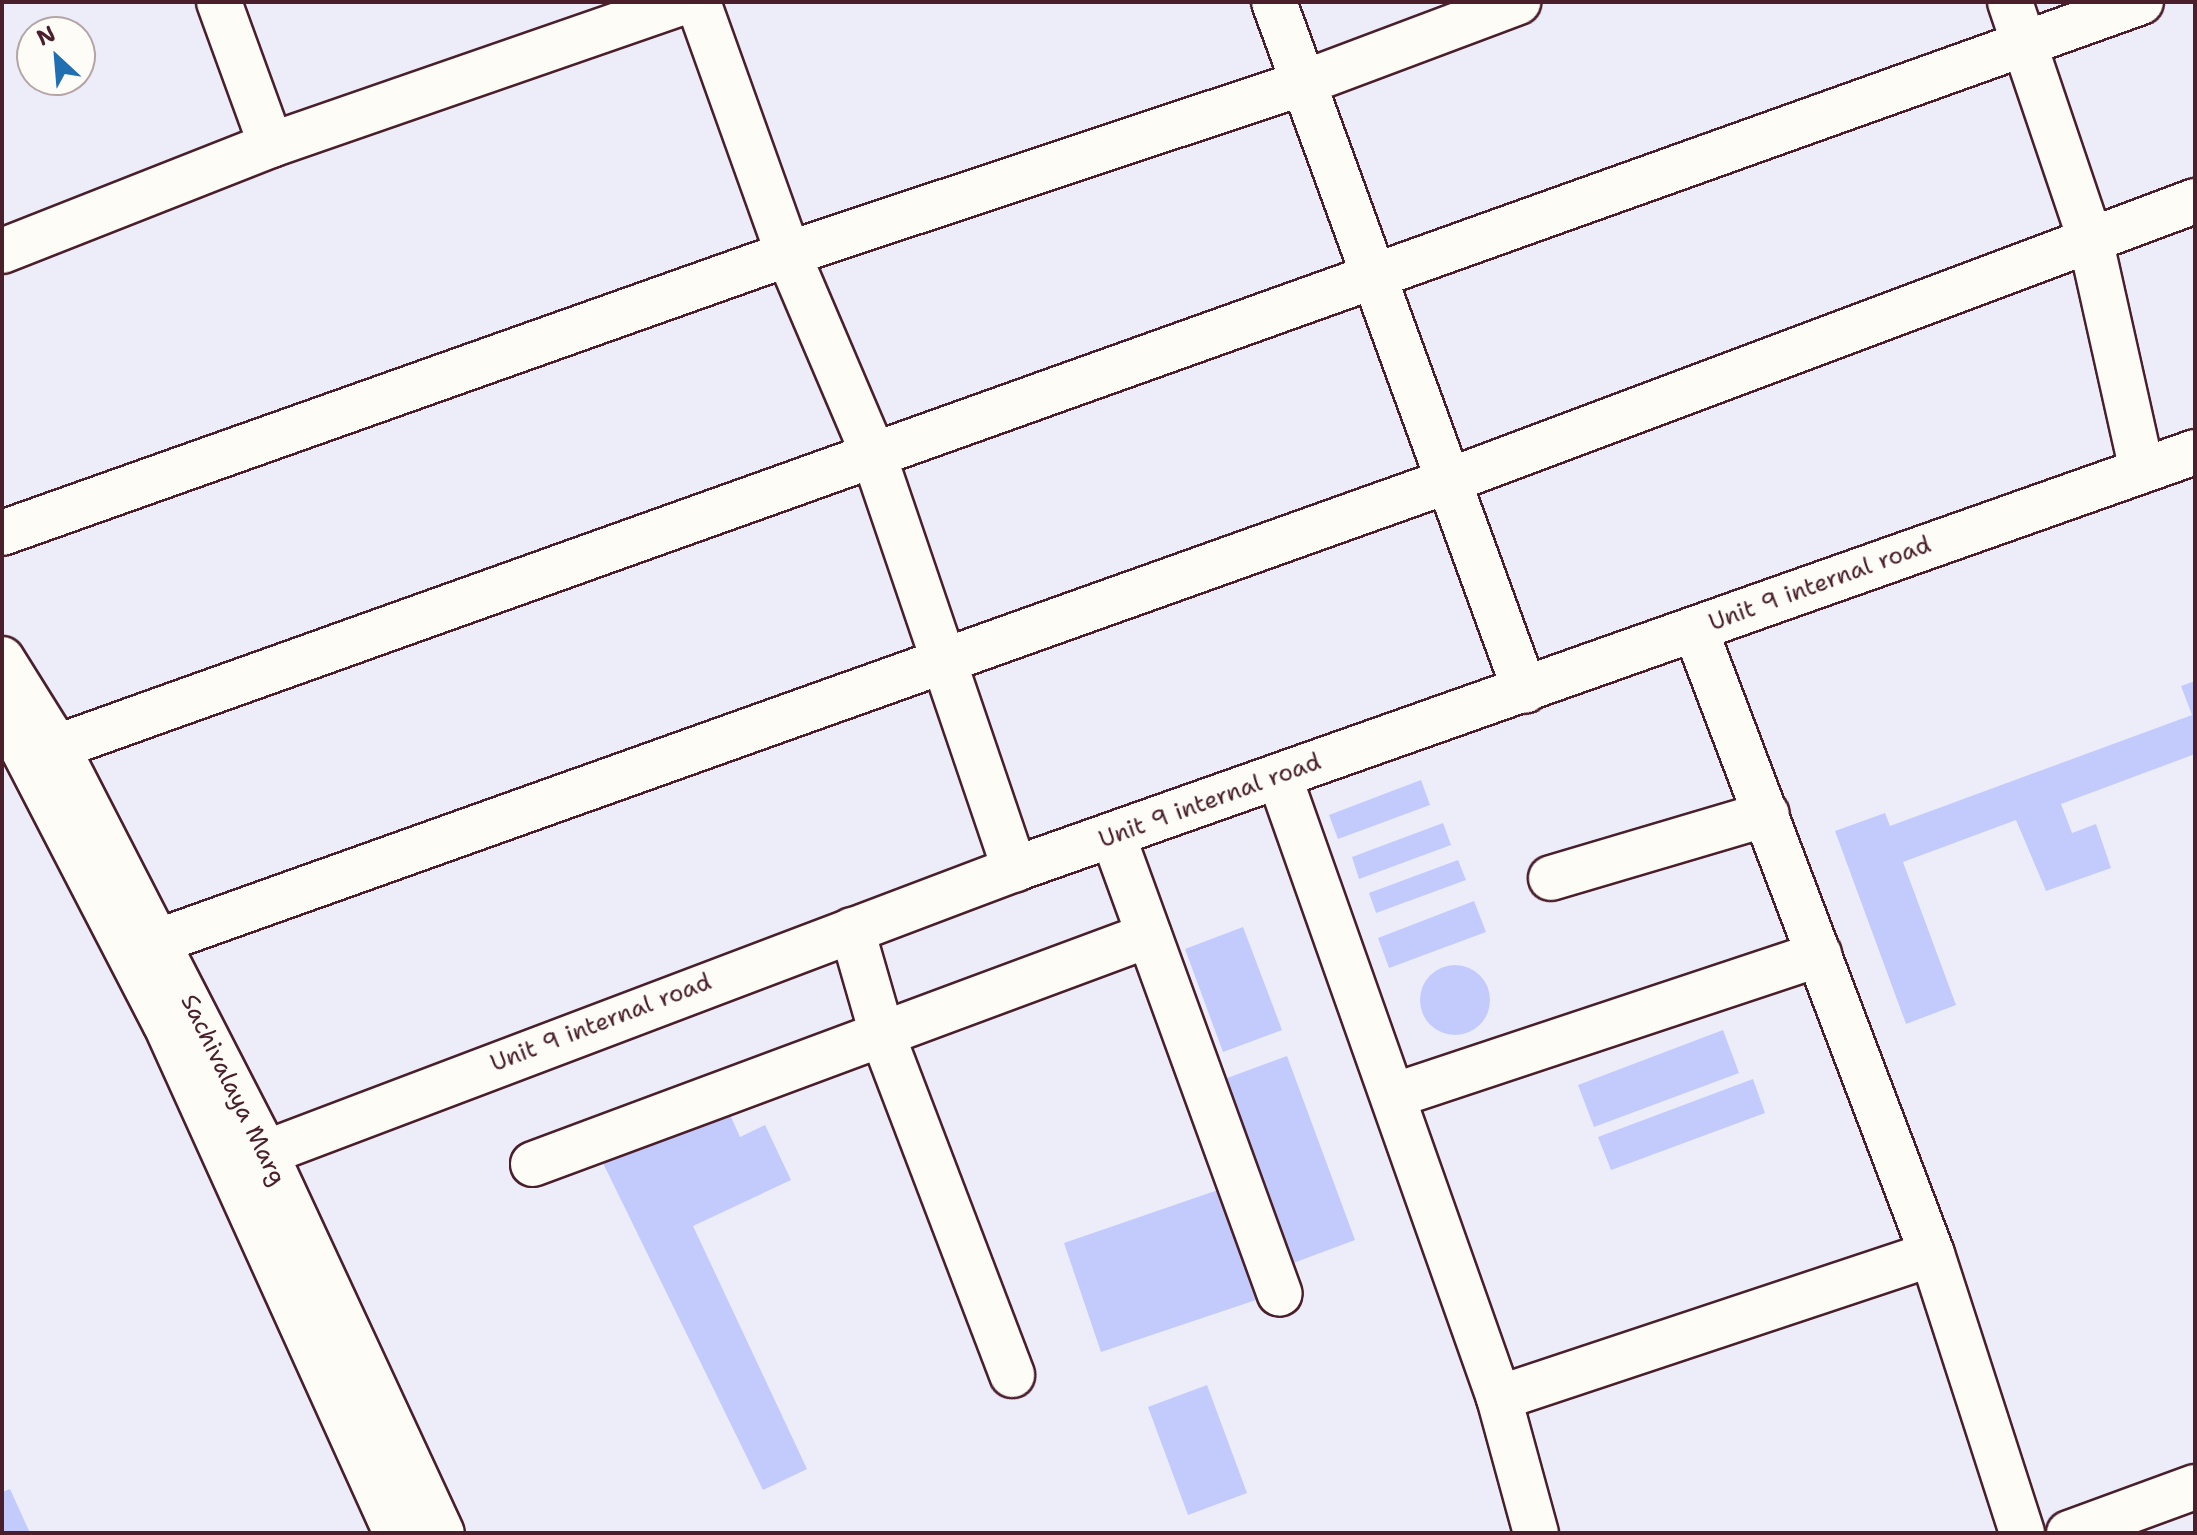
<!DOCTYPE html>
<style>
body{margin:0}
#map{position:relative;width:2197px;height:1535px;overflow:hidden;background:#ecedf9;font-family:"Shantell Sans",sans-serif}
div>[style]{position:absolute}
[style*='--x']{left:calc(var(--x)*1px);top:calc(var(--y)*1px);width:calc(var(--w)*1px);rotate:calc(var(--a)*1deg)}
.building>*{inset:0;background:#c3cbfd}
.round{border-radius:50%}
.roads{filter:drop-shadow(2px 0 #4a1f2b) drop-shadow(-2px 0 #4a1f2b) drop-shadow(0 2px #4a1f2b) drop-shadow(0 -2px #4a1f2b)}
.minor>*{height:44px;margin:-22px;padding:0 22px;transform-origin:22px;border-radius:22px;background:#fdfcf7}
.major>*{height:44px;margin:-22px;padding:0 22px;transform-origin:22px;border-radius:22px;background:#fdfcf7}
span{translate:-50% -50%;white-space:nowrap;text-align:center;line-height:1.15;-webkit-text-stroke:6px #fdfcf7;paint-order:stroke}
.street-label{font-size:24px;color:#4a1f2b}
.frame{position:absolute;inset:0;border:4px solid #4a1f2b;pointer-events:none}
.north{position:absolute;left:16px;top:16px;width:80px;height:80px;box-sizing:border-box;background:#fdfcf7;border:2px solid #b5a4a5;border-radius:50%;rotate:334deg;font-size:22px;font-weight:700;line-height:32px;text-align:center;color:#4a1f2b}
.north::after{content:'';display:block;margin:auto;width:28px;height:36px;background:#1f6fb2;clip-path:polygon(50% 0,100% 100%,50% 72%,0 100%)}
</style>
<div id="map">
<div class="building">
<i style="clip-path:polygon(2195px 681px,2195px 754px,2061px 804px,2072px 833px,2096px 824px,2111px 868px,2046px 891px,2016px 820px,1903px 862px,1956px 1005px,1906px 1024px,1835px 831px,1885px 813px,1890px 826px,2192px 715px,2181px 686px)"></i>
<i style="clip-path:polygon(1421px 780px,1430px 805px,1338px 839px,1329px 815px)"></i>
<i style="clip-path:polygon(1443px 823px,1451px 845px,1359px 879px,1352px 857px)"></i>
<i style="clip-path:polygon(1458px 860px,1466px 880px,1376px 913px,1369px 893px)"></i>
<i style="clip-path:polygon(1474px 901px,1486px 932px,1389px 968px,1378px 938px)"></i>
<i style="clip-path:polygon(1243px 927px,1282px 1030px,1223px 1052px,1185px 949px)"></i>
<i class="round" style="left:1420px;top:965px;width:70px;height:70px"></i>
<i style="clip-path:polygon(1723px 1030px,1739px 1073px,1594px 1127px,1578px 1085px)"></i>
<i style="clip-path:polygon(1287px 1056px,1355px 1240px,1288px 1265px,1219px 1081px)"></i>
<i style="clip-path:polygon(1753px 1079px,1765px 1113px,1611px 1170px,1598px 1137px)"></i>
<i style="clip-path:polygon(723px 1099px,740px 1137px,765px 1125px,791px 1180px,693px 1226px,807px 1469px,763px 1490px,600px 1157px)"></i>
<i style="clip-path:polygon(1218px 1190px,1256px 1300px,1101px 1352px,1064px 1243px)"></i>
<i style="clip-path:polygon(1207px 1385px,1247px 1493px,1188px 1515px,1148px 1407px)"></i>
<i style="clip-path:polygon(10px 1489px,30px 1533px,2px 1533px,2px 1492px)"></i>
</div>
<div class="roads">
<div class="minor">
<i style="--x:219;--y:2;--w:152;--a:70"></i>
<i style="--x:698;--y:2;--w:268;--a:70.3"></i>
<i style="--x:788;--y:254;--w:216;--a:66.9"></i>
<i style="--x:873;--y:453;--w:440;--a:71.2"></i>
<i style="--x:1274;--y:2;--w:733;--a:69.98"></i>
<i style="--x:2010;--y:2;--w:249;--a:71.3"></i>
<i style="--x:2090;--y:238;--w:238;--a:77.4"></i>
<i style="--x:2;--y:251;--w:289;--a:-21.5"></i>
<i style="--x:271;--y:145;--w:437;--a:-19.1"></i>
<i style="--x:2;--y:533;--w:834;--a:-19.54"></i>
<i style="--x:788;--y:254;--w:543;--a:-18.37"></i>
<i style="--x:1303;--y:83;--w:230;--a:-20.6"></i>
<i style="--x:1695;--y:629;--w:668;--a:69.23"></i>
<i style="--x:1932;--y:1254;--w:293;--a:72.1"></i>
<i style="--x:57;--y:747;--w:2213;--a:-19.67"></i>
<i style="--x:1279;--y:776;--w:660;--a:70.52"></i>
<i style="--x:1499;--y:1398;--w:140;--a:74.7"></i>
<i style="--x:1113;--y:836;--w:487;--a:70"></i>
<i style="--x:1551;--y:878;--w:225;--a:-16.5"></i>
<i style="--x:852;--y:930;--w:108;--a:73.9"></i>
<i style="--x:882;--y:1034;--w:365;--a:69.1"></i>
<i style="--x:159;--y:941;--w:1369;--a:-19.64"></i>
<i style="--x:1448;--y:481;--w:798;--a:-20.55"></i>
<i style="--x:1396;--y:1095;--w:446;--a:-18.4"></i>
<i style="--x:533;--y:1164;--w:657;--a:-20.39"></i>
<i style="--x:231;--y:1166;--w:838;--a:-20.75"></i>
<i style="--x:1015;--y:869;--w:1252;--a:-19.46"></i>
<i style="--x:1499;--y:1398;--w:456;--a:-18.4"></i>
<i style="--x:2069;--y:1533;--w:134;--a:-20.1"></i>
</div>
<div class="major">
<i style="--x:2;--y:659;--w:104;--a:58"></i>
<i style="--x:57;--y:747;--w:453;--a:62.8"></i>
<i style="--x:264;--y:1150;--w:422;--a:65.1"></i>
<i style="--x:2;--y:709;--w:354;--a:62.6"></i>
<i style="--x:165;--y:1023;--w:560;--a:65.63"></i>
</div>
</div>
<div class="street-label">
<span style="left:1820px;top:584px;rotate:-20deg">Unit 9 internal road</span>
<span style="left:1210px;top:801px;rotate:-20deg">Unit 9 internal road</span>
<span style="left:601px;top:1023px;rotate:-21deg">Unit 9 internal road</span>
<span style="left:233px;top:1090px;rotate:64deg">Sachivalaya Marg</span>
</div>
<div class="frame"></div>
<div class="north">N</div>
</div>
